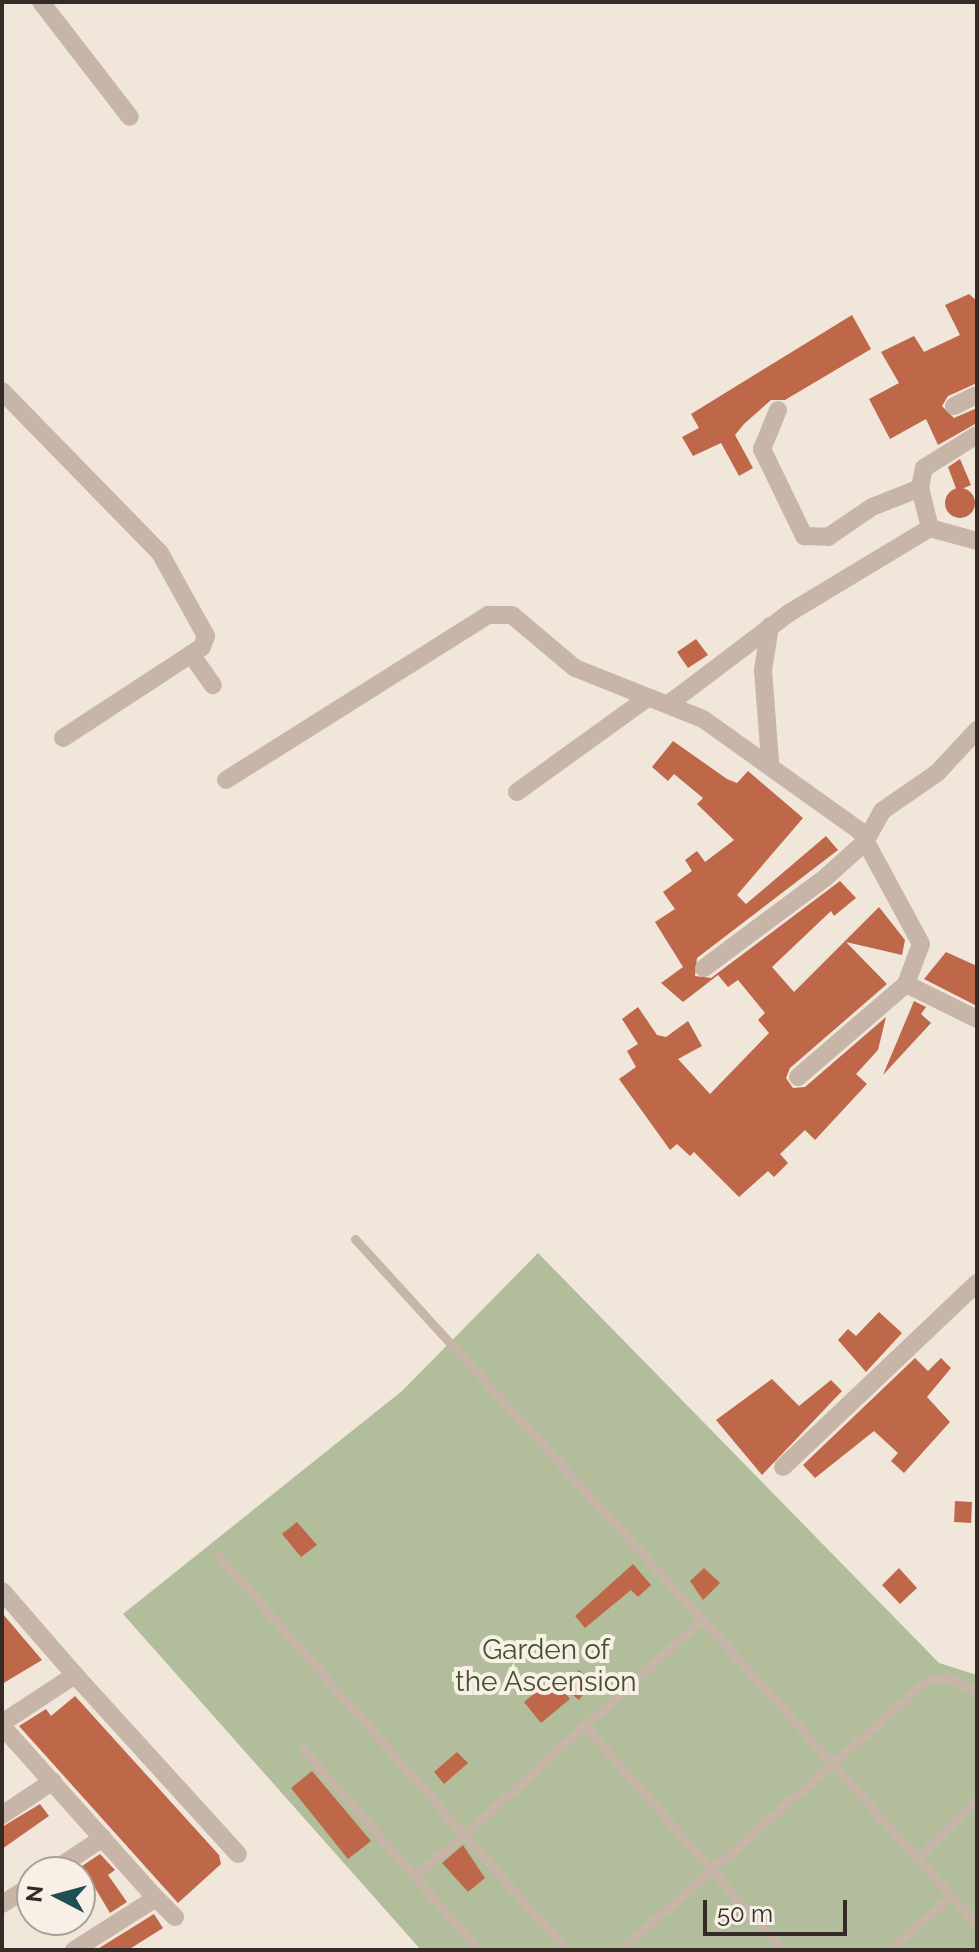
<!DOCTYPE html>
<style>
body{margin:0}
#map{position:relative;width:979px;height:1952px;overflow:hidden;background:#f0e6da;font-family:Raleway,sans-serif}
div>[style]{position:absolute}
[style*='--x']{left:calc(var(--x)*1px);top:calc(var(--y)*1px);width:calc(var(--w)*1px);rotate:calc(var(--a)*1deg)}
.green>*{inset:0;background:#b2be9b}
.building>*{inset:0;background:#bf6749}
.round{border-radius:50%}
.lane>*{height:9px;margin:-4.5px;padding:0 4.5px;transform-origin:4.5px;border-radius:4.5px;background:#c7b6a7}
.street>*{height:18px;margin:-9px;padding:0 9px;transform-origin:9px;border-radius:9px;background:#c7b6a7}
span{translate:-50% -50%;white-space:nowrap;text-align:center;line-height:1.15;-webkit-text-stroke:8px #f8f0e6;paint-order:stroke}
.park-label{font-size:28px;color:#43512c}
.frame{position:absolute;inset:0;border:4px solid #342b27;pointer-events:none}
.north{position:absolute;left:16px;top:1856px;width:80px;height:80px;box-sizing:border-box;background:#f8f0e6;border:2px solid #aaa19a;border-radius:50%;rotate:276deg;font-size:22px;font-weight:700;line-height:32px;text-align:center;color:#342b27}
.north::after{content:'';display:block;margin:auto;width:28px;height:36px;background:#1f4f53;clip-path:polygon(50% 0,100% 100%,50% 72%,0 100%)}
.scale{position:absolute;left:703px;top:1900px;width:144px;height:36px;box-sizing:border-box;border:4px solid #342b27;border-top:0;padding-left:10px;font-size:24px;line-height:28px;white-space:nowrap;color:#342b27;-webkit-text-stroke:6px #f8f0e6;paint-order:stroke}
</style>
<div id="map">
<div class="green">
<i style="clip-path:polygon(538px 1253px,939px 1663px,977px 1675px,977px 1950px,421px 1950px,123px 1614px,402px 1391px)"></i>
</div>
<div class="building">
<i style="clip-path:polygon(969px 294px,977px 301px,977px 383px,948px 396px,942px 406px,954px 418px,977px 408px,977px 423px,938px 445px,926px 419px,890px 439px,869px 399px,899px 383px,881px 352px,914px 336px,924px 352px,960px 335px,945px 305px)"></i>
<i style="clip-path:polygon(852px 315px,871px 349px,785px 400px,771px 400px,744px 424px,735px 435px,753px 468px,739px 476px,721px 443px,693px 456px,682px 437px,699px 428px,691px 414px)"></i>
<i style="clip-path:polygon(960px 459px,971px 485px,957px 491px,948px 467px)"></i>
<i class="round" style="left:945px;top:488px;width:30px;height:30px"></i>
<i style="clip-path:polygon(696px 639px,708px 655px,688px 668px,677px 652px)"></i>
<i style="clip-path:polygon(673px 741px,727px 779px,737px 783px,748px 771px,803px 818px,737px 895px,746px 904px,826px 836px,838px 850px,697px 958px,695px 976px,711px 978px,840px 881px,856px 898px,834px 916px,831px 911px,772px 967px,794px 992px,879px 907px,905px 940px,902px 955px,846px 942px,887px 984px,790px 1068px,786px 1078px,793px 1088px,805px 1087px,886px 1017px,878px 1050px,856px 1074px,867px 1084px,815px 1140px,805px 1130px,780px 1154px,788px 1163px,774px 1177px,768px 1171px,739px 1197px,694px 1152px,690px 1156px,677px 1144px,670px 1150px,619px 1079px,636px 1067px,627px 1051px,638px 1044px,622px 1019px,638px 1007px,657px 1035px,666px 1037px,688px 1021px,702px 1046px,678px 1059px,710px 1094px,769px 1033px,758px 1020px,765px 1013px,738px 980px,728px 987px,718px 975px,683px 1002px,661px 983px,683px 967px,655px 922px,675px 909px,663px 892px,692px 871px,685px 860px,697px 851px,705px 862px,734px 840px,697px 804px,703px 798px,674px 774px,668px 781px,652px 767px)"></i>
<i style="clip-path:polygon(946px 952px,977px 966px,977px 1006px,924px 979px)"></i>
<i style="clip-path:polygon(914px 1001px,926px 1007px,921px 1014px,931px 1023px,883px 1075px)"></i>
<i style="clip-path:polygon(879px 1312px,902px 1333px,866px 1372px,838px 1340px,848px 1329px,856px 1336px)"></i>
<i style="clip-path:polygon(915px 1358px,928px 1371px,941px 1358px,951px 1368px,927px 1397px,950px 1422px,904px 1473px,891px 1461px,898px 1453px,874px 1431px,815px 1478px,803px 1465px)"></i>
<i style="clip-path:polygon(772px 1379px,799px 1406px,831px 1380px,842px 1391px,762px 1475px,716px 1420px)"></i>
<i style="clip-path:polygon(955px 1501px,972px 1502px,971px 1523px,954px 1522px)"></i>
<i style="clip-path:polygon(297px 1522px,317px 1545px,301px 1557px,282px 1534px)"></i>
<i style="clip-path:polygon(633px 1564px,651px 1585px,638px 1597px,631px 1590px,585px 1628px,575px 1616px)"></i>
<i style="clip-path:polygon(704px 1568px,720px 1583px,703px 1600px,690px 1581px)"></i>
<i style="clip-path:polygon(899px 1568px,917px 1588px,900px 1604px,882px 1585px)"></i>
<i style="clip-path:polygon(2px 1613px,42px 1660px,2px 1684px)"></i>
<i style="clip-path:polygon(579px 1670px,593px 1682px,579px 1700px,564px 1688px)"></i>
<i style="clip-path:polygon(553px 1678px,570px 1699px,541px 1723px,524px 1702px)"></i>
<i style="clip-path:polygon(75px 1696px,219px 1855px,221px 1864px,178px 1903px,19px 1726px,46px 1709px,51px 1716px)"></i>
<i style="clip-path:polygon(457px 1752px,468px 1763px,444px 1784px,434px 1772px)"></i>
<i style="clip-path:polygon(312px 1771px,371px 1841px,348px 1859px,291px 1788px)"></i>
<i style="clip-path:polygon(40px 1804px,49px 1816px,2px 1849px,2px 1827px)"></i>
<i style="clip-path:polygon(463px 1845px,485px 1878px,468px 1892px,442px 1863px)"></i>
<i style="clip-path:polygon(100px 1854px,115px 1870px,108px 1875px,127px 1902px,110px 1913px,82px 1866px)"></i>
<i style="clip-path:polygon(154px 1914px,163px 1928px,128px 1950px,96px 1950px)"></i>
</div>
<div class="lane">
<i style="--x:355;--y:1239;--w:515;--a:47.6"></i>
<i style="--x:218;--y:1555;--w:373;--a:48.7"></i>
<i style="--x:464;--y:1835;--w:65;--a:140.6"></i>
<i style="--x:414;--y:1876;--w:98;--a:48.7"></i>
<i style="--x:586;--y:1727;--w:297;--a:48.7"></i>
<i style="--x:303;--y:1749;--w:169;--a:48.8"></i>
<i style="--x:917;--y:1858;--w:84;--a:-44.5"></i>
<i style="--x:567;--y:1950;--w:154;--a:-131.8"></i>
<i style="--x:464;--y:1835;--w:321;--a:-42.2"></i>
<i style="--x:702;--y:1619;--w:411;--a:48"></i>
<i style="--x:620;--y:1950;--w:409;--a:-41.3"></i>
<i style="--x:927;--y:1680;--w:21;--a:-8"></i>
<i style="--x:948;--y:1677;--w:33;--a:29"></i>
<i style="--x:890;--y:1950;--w:81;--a:-41.5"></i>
</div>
<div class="street">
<i style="--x:41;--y:2;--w:145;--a:52.3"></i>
<i style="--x:2;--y:391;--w:226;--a:45.7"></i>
<i style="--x:160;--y:553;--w:95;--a:61"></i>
<i style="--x:206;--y:636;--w:12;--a:110"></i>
<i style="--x:202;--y:647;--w:166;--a:146.8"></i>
<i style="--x:954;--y:406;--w:25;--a:-26"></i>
<i style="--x:778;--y:410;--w:42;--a:112.3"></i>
<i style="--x:762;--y:449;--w:97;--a:64.2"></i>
<i style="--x:804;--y:536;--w:24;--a:2"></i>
<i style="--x:828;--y:537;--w:53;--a:-34.3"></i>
<i style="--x:872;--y:507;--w:52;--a:-21.6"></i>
<i style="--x:930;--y:528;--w:41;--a:-104"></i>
<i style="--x:920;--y:488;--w:20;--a:-79"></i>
<i style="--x:924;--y:468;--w:62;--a:-31.9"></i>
<i style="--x:770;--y:626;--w:45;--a:99"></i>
<i style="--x:763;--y:670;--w:92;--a:85.6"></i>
<i style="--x:191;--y:654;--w:38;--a:55"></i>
<i style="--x:670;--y:703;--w:149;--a:-37.1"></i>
<i style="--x:789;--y:613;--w:165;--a:-31.1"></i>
<i style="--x:930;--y:528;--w:49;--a:15.5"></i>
<i style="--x:226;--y:780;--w:310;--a:-32.2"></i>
<i style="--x:488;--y:615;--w:24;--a:0"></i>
<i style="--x:512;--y:615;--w:82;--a:40.1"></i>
<i style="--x:575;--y:668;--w:138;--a:21.7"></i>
<i style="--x:703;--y:719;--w:193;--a:35.5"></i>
<i style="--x:860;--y:831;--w:128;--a:61.6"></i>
<i style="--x:921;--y:944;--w:43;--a:110.6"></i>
<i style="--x:517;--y:792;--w:159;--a:-35.8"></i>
<i style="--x:704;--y:968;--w:152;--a:-36.7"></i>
<i style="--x:826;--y:877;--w:52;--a:-41.9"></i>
<i style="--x:865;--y:842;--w:35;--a:-61"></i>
<i style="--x:882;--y:811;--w:67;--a:-34.6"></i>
<i style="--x:937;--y:773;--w:59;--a:-47.1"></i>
<i style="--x:798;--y:1077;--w:143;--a:-40.7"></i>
<i style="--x:906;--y:984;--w:79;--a:26.2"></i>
<i style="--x:783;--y:1467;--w:267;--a:-43.5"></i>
<i style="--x:2;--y:1591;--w:111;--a:49"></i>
<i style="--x:75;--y:1675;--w:87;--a:146.7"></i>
<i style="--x:75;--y:1675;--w:242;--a:47.7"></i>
<i style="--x:2;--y:1726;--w:231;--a:48.2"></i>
<i style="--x:156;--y:1898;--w:97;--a:147.6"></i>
<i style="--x:2;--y:1815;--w:61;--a:-33.7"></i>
<i style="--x:51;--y:1872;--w:62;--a:-33.2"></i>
<i style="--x:156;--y:1898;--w:27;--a:45"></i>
<i style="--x:2;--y:1904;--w:36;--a:-32"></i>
</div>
<div class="park-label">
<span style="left:546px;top:1666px">Garden of<br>the Ascension</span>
</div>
<div class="frame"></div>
<div class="north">N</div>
<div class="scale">50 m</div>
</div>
